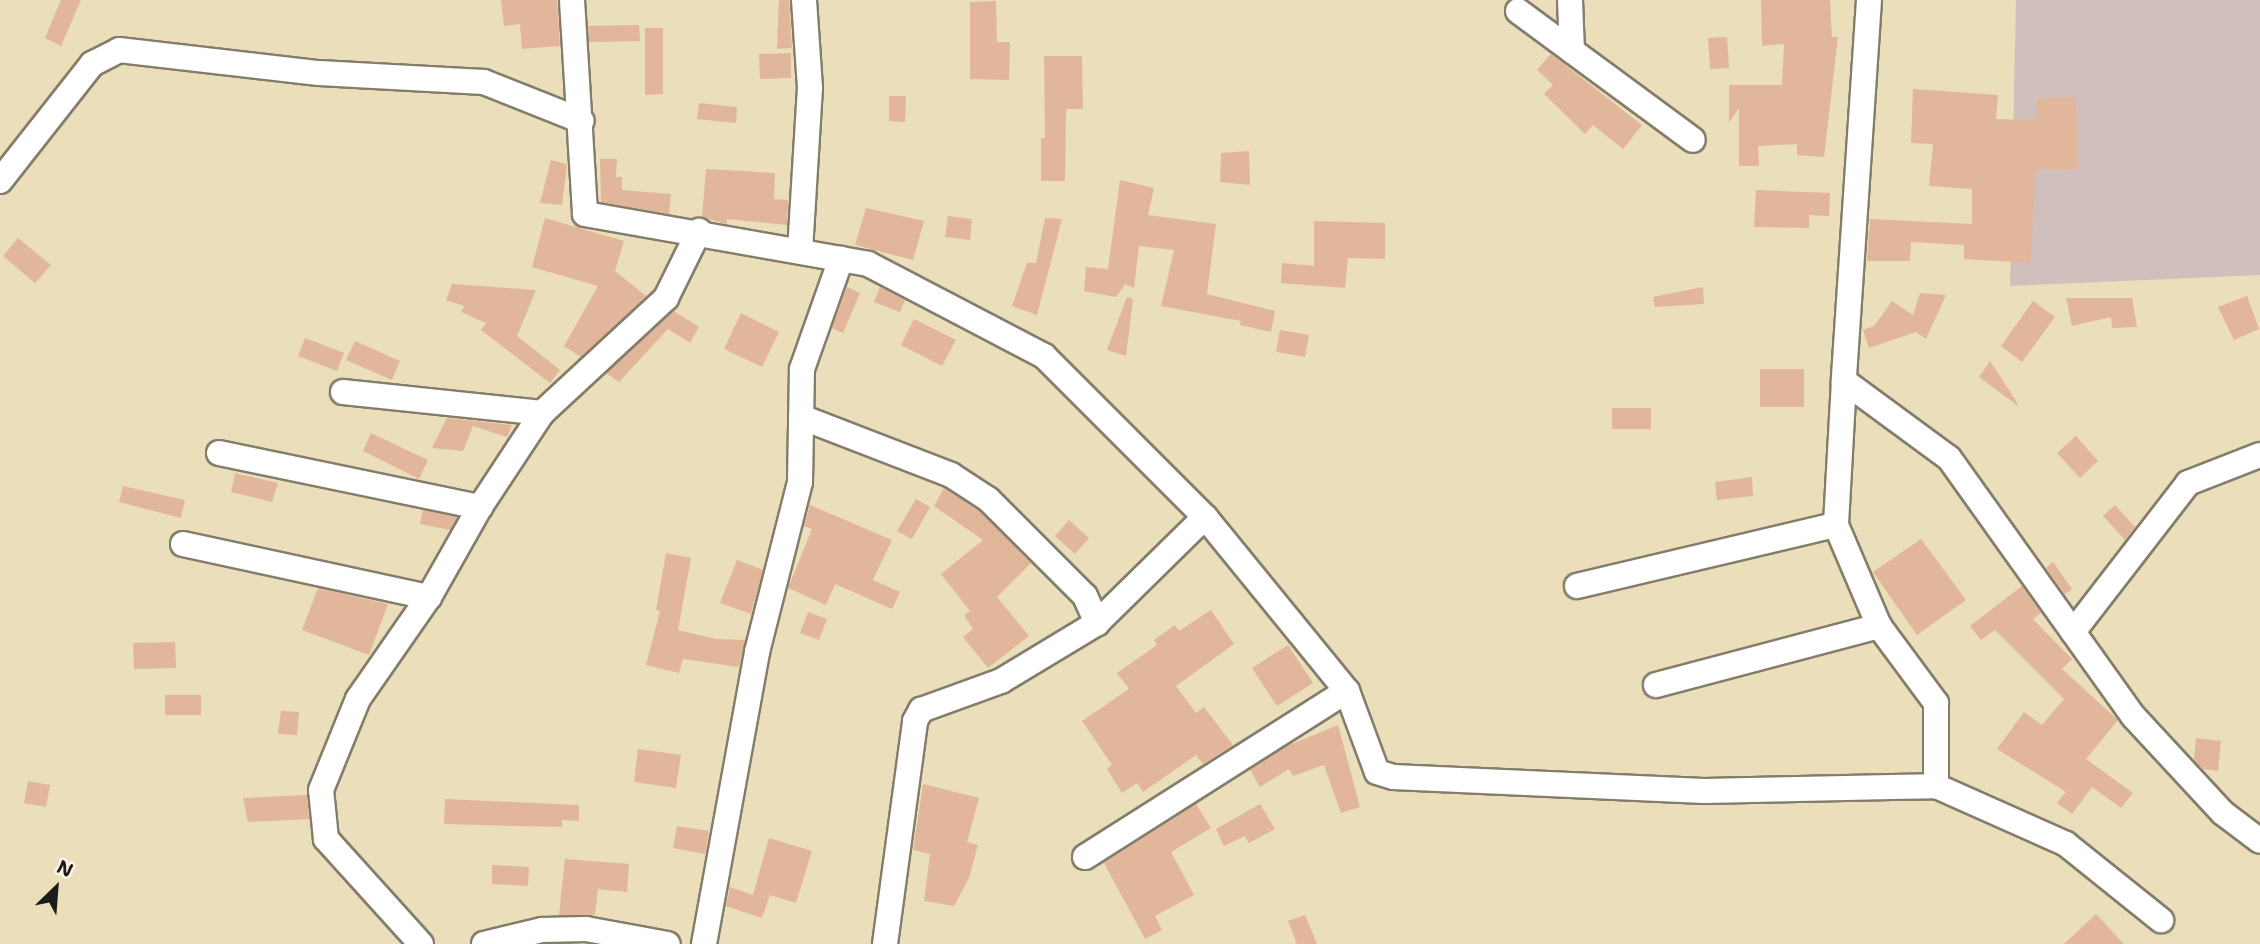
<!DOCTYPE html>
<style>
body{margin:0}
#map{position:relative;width:2260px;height:944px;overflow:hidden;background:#ebdeba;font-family:"Shantell Sans",sans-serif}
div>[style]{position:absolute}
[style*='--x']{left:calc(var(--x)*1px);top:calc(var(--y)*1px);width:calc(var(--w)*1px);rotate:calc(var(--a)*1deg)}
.industrial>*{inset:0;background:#d1bfbe}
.building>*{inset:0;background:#e2b69a}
.roads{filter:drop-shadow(2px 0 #847d6b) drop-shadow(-2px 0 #847d6b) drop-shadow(0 2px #847d6b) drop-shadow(0 -2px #847d6b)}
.street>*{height:24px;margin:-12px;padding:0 12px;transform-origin:12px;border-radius:12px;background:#fff}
span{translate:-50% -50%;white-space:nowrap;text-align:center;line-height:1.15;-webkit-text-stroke:7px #fcf5e5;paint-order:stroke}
.north{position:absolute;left:21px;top:853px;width:70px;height:70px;-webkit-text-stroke:5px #fcf5e5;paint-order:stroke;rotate:25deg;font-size:19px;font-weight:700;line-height:28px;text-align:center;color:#1c1c1c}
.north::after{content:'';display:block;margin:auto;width:24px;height:32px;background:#1c1c1c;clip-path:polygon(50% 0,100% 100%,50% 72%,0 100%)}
</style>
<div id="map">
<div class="industrial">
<i style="clip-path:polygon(2016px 0,2260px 0,2260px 275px,2010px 286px)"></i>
</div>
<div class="building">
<i style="clip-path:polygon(61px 0,81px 0,61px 46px,45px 38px)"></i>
<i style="clip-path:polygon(501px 0,557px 0,560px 46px,522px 49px,520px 24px,504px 26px)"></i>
<i style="clip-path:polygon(779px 0,789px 0,792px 48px,777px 49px)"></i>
<i style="clip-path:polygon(1761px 0,1830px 0,1832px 37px,1838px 37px,1824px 157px,1797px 155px,1797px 144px,1758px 146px,1759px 166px,1739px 166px,1739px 108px,1729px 123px,1729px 85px,1782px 85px,1784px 44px,1762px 46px)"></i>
<i style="clip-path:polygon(996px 1px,997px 42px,1010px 42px,1009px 80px,970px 79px,970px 2px)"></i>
<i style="clip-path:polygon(639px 25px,640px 41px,589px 42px,588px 26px)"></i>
<i style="clip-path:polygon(645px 28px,663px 28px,663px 94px,645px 95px)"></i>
<i style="clip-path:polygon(1727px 37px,1729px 68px,1710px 69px,1708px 38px)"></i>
<i style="clip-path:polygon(791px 53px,791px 78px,760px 79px,759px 54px)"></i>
<i style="clip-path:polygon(1551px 54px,1642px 125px,1623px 149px,1593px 125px,1585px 134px,1544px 94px,1553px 85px,1537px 70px)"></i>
<i style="clip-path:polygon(1044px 56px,1082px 56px,1083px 109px,1066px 109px,1065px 181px,1041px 181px,1041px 138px,1045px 138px)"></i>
<i style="clip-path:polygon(1913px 89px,1998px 95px,1996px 119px,2038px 120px,2037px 98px,2076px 97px,2078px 170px,2035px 169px,2031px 263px,1964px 259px,1964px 245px,1911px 242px,1910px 261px,1867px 261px,1870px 219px,1972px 224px,1972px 189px,1929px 186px,1933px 144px,1911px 143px)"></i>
<i style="clip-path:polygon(889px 96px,906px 96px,905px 122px,889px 121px)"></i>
<i style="clip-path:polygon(699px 103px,737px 107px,736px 123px,697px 119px)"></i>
<i style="clip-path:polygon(1249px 151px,1250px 185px,1220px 182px,1221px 153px)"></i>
<i style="clip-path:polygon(600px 159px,617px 159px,616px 177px,622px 177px,622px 190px,671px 194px,669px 214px,601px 202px)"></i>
<i style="clip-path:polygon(551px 160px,567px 164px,562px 205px,540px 203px)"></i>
<i style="clip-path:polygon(706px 169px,775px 173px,774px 199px,788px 200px,787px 225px,727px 219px,727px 224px,702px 217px)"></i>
<i style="clip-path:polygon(1120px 180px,1154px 188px,1148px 215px,1216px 224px,1207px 294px,1275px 311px,1271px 332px,1240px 325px,1241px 321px,1161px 306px,1174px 250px,1139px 246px,1134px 288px,1125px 284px,1116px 297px,1084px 291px,1086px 267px,1108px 269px)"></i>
<i style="clip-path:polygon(1756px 190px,1830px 193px,1829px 216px,1809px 215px,1809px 228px,1754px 227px)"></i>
<i style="clip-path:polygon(866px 208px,924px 221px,913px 260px,855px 245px)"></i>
<i style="clip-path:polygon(948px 216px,972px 219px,970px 240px,945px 237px)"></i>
<i style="clip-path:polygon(545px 218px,624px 241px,615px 271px,646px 296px,581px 357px,564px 346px,598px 286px,532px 267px)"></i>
<i style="clip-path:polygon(1045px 218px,1062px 219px,1037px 315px,1012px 306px,1027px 263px,1036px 263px)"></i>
<i style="clip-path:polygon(1314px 221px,1385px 223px,1385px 259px,1348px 258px,1345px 288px,1281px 283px,1282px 263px,1314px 266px)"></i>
<i style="clip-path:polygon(18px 238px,51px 265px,35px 283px,3px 256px)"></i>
<i style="clip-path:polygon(452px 284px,536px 290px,517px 336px,560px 370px,550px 383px,481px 330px,486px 323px,461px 312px,464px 306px,446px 300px)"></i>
<i style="clip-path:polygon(847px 287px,860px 293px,843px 333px,832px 328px)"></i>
<i style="clip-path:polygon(880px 287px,905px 300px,900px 312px,874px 302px)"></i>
<i style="clip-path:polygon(1703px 287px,1704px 304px,1655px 307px,1653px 297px)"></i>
<i style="clip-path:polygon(1920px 293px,1946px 295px,1926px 339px,1916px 332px,1869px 348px,1863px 330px,1874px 326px,1892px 301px,1913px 315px)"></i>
<i style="clip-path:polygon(2247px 296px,2259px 329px,2234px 340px,2218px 307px)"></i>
<i style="clip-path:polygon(1127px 297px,1133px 299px,1126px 356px,1107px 350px)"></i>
<i style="clip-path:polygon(2066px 298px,2132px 298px,2137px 327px,2112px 328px,2111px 317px,2072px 326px)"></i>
<i style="clip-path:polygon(2033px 301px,2055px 317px,2022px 362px,2001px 346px)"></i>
<i style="clip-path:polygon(674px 311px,699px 327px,690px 343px,668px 329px,619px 382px,606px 373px)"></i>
<i style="clip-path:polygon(741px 313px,779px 332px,762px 367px,724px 349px)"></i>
<i style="clip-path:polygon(914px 319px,956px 340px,942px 366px,901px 345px)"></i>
<i style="clip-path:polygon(1280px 330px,1309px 335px,1305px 357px,1276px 352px)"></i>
<i style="clip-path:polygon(305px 338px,344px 353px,337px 371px,298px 356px)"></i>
<i style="clip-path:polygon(355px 341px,400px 361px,392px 380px,346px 360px)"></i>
<i style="clip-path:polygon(1990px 361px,2018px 404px,2017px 405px,1979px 377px)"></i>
<i style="clip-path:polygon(1760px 369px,1804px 369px,1804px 407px,1760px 407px)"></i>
<i style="clip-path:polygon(1612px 408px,1651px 408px,1651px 429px,1612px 429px)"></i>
<i style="clip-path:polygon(447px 418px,512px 425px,507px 437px,473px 426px,463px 451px,432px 448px)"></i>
<i style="clip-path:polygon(371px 433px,428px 460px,419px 479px,363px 451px)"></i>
<i style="clip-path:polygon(2076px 436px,2098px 461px,2080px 478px,2057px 453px)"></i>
<i style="clip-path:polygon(235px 473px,278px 483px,272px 502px,231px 492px)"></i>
<i style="clip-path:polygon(1752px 477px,1753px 496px,1717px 500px,1715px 482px)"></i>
<i style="clip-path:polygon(123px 486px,185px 500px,181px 518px,119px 502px)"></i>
<i style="clip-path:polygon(944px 488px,979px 511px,1031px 563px,997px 597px,1029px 636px,988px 668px,963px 637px,973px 629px,964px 615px,970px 611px,941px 574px,983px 540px,934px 506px)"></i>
<i style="clip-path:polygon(916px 499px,930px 507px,912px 539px,897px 531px)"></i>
<i style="clip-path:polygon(810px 505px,892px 540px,873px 580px,900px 592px,892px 609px,835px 584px,826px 605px,788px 588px,812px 529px,804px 526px)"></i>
<i style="clip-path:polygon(2115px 505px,2135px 527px,2125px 540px,2103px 516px)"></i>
<i style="clip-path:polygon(423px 510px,457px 517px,450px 530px,420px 524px)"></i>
<i style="clip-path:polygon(1069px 520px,1089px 538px,1075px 554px,1055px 536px)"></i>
<i style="clip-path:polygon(1921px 539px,1966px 600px,1917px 635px,1873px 572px)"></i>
<i style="clip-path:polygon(666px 553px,691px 558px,678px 630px,716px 639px,745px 640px,739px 667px,683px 659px,679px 673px,646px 665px,660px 611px,656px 610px)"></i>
<i style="clip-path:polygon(737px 560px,763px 570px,751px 614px,720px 603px)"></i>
<i style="clip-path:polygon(2053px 562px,2072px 589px,2065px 594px,2046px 568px)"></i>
<i style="clip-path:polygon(2022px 586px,2041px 613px,2033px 619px,2072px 659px,2062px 669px,2118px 720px,2086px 759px,2133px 793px,2121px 808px,2092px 787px,2072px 814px,2057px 803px,2066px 792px,1997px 749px,2024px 712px,2042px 725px,2064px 699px,1995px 630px,1981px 640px,1970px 626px)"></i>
<i style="clip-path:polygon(318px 588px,388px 604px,369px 655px,302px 630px)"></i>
<i style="clip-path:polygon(1211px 610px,1234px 644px,1176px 686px,1196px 713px,1204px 707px,1233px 745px,1203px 764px,1196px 755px,1143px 792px,1137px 783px,1122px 793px,1107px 769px,1112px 765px,1082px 721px,1129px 689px,1117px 673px,1157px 645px,1154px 640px,1175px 625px,1179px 631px)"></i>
<i style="clip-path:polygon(808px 612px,827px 619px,819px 640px,800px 633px)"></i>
<i style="clip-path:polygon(175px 642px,176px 668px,134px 669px,133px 643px)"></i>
<i style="clip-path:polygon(1288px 645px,1313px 683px,1277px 706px,1252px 668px)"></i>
<i style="clip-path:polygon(165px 695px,201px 695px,201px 715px,165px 715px)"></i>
<i style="clip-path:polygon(281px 711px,299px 712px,297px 735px,278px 734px)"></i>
<i style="clip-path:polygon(1338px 725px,1360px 807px,1341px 813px,1324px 765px,1293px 776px,1289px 769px,1260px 787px,1250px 770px,1287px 746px)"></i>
<i style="clip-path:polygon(2196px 738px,2221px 741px,2218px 771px,2203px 769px,2194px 760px)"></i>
<i style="clip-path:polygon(638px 749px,681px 755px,676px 788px,634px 782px)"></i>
<i style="clip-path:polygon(28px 781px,50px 785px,46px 807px,24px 803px)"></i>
<i style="clip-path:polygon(923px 784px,979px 798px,967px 842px,978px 845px,969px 878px,954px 906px,924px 901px,930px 854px,913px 850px)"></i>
<i style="clip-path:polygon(307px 795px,309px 819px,248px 822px,243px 798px)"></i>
<i style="clip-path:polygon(445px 799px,579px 805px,579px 821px,562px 820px,562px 827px,444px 824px)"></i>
<i style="clip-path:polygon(1196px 804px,1211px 828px,1171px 852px,1194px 895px,1155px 916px,1162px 930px,1145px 939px,1104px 863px)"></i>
<i style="clip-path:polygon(1260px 804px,1275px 829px,1249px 843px,1245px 836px,1224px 846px,1216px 829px)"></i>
<i style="clip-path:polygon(677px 826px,709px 831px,705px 854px,673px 848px)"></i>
<i style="clip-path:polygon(769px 838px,812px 851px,796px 903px,770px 895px,762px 918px,726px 906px,730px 887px,753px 895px)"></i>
<i style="clip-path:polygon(565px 859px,629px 864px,627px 892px,598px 889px,595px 915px,559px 915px)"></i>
<i style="clip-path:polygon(492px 865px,529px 867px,528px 886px,492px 884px)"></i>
<i style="clip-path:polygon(2096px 914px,2124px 944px,2064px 944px)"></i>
<i style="clip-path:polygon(1305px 915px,1317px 944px,1297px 944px,1288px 921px)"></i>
</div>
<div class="roads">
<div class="street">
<i style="--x:572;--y:0;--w:214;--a:86.5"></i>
<i style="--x:585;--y:214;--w:287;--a:10"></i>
<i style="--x:868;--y:264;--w:199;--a:27.6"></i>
<i style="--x:1044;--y:356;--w:228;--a:45"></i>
<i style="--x:1205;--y:517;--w:225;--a:50.8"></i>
<i style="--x:1347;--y:691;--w:86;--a:69.7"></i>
<i style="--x:1377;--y:772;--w:17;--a:17"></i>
<i style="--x:1393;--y:777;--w:311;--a:2.6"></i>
<i style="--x:1704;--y:791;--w:232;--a:-1.2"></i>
<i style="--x:1936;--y:786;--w:142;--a:24"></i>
<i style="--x:2066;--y:844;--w:122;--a:38.7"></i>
<i style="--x:1570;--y:0;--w:51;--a:87.8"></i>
<i style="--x:1869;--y:0;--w:382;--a:93.8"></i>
<i style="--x:1844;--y:381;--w:130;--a:36.3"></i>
<i style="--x:1949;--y:458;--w:318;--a:54.5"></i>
<i style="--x:2134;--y:717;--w:131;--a:47.2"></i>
<i style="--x:2223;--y:813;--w:46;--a:37.1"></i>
<i style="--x:1518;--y:11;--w:217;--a:36.4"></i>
<i style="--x:0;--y:181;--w:149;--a:-51.8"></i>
<i style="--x:92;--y:64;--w:30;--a:-27"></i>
<i style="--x:119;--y:50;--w:201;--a:6.6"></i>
<i style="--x:319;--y:73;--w:165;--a:3.1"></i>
<i style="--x:484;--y:82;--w:105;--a:21.7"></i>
<i style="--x:800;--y:251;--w:163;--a:-86.5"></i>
<i style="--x:810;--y:88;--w:88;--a:-93.9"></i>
<i style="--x:1844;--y:381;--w:144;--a:93.2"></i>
<i style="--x:1836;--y:525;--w:110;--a:66.9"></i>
<i style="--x:1879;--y:626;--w:96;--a:53.5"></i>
<i style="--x:1936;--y:703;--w:83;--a:90"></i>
<i style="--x:343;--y:392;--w:200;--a:6"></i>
<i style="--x:801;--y:417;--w:161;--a:21.1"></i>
<i style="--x:951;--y:475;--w:44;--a:33"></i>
<i style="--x:988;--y:499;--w:137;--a:45"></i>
<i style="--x:1085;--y:596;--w:30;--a:66"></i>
<i style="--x:219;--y:453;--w:267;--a:11.7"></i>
<i style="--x:183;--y:544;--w:252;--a:12.2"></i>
<i style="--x:1577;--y:586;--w:266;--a:-13.3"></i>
<i style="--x:2073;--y:632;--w:188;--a:-52.3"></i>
<i style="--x:2188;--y:483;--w:77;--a:-21.3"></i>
<i style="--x:1656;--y:685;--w:231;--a:-14.8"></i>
<i style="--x:1085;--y:857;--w:310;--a:-32.4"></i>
<i style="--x:421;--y:944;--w:142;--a:-132.1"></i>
<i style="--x:326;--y:839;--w:49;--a:-95.8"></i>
<i style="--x:321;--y:790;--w:98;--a:-67.9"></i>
<i style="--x:358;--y:699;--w:124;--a:-55.2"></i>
<i style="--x:429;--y:597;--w:103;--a:-60.5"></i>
<i style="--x:480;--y:507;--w:113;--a:-56.6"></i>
<i style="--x:542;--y:413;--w:169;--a:-42.8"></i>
<i style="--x:666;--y:298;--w:75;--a:-63.8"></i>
<i style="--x:484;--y:944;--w:60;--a:-13.6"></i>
<i style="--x:542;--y:930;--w:44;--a:-1.3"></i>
<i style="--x:586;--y:929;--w:83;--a:10.4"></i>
<i style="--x:704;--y:944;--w:297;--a:-79.7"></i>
<i style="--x:757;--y:652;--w:175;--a:-75.8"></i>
<i style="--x:800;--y:482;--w:113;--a:-89"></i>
<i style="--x:802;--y:369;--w:117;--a:-70.5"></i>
<i style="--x:885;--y:944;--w:225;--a:-82.3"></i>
<i style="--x:915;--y:721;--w:13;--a:-61"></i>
<i style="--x:921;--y:710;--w:85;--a:-19.9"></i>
<i style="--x:1001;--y:681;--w:112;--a:-31.1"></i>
<i style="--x:1097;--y:623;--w:151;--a:-44.5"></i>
</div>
</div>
<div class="north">N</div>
</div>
